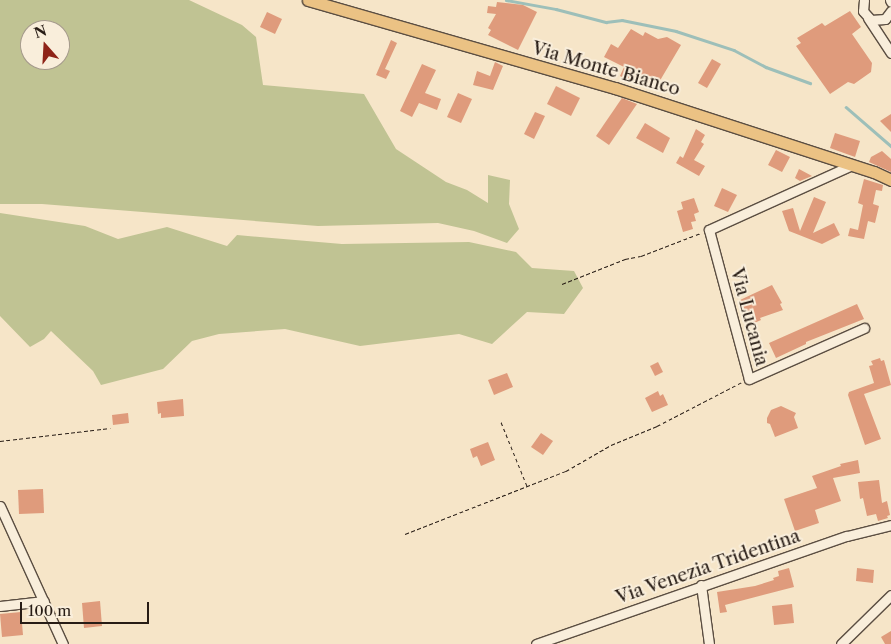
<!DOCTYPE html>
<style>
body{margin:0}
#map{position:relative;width:891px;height:644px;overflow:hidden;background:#f6e5c8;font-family:"Libre Caslon Text",serif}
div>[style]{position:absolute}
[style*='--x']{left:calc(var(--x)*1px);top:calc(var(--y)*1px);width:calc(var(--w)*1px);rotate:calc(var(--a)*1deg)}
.green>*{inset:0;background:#c0c393}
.stream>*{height:2.5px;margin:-1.25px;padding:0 1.25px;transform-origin:1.25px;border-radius:1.25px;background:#9dbfb9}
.building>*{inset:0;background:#df9b7c}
.path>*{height:1px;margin-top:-0.5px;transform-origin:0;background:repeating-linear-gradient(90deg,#271c15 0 4px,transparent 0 6.5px)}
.roads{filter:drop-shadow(1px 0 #5b4e42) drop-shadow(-1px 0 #5b4e42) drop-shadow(0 1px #5b4e42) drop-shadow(0 -1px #5b4e42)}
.minor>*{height:9px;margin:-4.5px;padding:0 4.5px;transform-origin:4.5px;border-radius:4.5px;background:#f9eedb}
.major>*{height:11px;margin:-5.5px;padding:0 5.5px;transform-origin:5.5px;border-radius:5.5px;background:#ebc284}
span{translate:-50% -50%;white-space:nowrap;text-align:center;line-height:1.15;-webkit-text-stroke:4px #f9eedb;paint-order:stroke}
.street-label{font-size:18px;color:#271c15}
.north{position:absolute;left:20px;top:20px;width:50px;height:50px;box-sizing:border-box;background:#f9eedb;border:1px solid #a59a8c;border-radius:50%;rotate:341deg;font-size:14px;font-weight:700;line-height:20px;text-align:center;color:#271c15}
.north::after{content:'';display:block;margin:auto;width:18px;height:22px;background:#8f2418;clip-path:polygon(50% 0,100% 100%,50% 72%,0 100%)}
.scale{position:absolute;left:20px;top:602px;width:129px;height:22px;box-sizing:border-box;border:2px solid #271c15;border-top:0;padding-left:6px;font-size:15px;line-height:18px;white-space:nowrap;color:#271c15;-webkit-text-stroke:4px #f9eedb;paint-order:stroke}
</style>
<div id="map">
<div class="green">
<i style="clip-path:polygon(evenodd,0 0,189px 0,242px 25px,256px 37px,263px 85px,364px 94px,396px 149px,446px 182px,467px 190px,488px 203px,488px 175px,510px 180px,509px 204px,519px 229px,507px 243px,474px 231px,438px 223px,318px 226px,42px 204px,0 204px,0 0,30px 30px,60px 30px,60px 60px,30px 60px,30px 30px)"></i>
<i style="clip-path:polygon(0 213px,85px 226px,118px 239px,167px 227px,227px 246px,237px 235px,342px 244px,469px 242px,516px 252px,532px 268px,574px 271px,583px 288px,564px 314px,527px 312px,492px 344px,459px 334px,360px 346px,285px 329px,219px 334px,192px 341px,163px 369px,101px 385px,93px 371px,51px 331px,44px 339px,30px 347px,0 316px)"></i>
</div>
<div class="stream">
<i style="--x:506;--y:0;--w:51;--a:10.2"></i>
<i style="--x:556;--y:9;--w:52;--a:14.6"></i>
<i style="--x:606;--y:22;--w:16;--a:-7"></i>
<i style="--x:622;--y:20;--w:55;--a:11.5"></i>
<i style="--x:676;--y:31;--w:61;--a:18.1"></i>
<i style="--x:734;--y:50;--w:36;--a:28"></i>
<i style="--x:766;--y:67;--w:47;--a:20"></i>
<i style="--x:846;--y:107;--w:60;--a:40.9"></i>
</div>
<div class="building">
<i style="clip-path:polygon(497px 2px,523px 5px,537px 12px,518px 50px,488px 35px,491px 30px,488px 28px,496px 14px,487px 13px,488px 6px,496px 7px)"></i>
<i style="clip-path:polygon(850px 11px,861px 27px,852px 34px,872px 63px,871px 72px,854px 84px,848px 82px,830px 94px,796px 46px,801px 43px,797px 38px,822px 23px,825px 26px)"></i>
<i style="clip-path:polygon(267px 12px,282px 19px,275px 34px,260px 27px)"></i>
<i style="clip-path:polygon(631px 29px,643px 36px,645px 32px,658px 39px,667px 37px,681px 45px,655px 89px,636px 79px,633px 84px,620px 76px,624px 67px,604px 57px,611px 44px,618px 48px)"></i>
<i style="clip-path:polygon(391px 40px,397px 43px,385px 69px,390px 71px,386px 79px,376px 75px)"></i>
<i style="clip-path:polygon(712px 59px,721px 64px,707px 88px,698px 83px)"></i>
<i style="clip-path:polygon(495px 62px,503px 66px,493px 90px,473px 85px,477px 71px,490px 76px)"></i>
<i style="clip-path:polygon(422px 64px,436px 70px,425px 93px,441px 99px,437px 110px,419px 103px,412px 117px,400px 111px)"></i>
<i style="clip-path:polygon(556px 86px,580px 98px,571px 116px,547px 104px)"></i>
<i style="clip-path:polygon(458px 93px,472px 99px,461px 123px,447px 117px)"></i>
<i style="clip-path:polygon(622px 98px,637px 104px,609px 145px,596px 136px)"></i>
<i style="clip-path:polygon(535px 112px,545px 116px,534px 139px,524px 134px)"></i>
<i style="clip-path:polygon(891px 114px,891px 132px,880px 121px)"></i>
<i style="clip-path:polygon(645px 123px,670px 138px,663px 153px,636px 138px)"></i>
<i style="clip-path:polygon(696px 129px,705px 135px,701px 142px,704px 144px,694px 160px,705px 166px,699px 176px,676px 163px,680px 156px,683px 158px)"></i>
<i style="clip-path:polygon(835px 133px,860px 141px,855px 157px,830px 148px)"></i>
<i style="clip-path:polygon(776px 150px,790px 157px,782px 172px,768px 165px)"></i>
<i style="clip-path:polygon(882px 151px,891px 159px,891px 172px,869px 162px,871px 157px)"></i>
<i style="clip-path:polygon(799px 169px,812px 176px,800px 181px,795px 178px)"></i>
<i style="clip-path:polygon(864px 179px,883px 185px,882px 191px,876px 190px,873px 204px,879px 206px,875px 223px,868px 221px,864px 239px,848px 236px,850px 228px,858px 230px,863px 205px,858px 203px)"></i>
<i style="clip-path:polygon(722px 188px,737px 195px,728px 212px,714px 206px)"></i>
<i style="clip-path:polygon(814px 197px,826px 202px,813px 233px,834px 223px,840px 235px,822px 244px,789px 231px,782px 211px,793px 208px,800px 231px)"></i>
<i style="clip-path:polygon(694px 198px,699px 212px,694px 214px,696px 221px,691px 222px,693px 229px,683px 232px,677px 211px,683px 209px,681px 202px)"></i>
<i style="clip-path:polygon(772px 285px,782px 303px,780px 304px,783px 310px,760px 318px,761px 320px,752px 324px,740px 300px)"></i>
<i style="clip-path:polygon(857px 304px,864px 319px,806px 342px,806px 344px,776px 358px,769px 343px)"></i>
<i style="clip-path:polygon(880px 358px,881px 361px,884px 360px,891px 385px,864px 394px,881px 439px,865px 445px,848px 395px,849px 392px,874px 383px,869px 366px,873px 365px,871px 361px)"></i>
<i style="clip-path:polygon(658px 362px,663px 372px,655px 376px,650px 366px)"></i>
<i style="clip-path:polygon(507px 373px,513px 387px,494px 395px,488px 380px)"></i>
<i style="clip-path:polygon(658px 391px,660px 396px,663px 394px,668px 405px,652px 412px,645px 398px)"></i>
<i style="clip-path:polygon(183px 399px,184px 416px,161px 418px,161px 413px,158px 414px,157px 402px)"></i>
<i style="clip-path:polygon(781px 406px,796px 413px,794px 417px,798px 428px,775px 437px,770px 424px,767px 423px,767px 418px,771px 410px)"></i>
<i style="clip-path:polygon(128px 413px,129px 423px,113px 425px,112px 415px)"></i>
<i style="clip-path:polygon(541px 433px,553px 441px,543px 455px,531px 447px)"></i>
<i style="clip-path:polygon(488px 442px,495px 460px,481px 466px,477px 456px,473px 458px,470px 449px)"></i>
<i style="clip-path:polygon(858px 460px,860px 473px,833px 478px,841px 501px,815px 510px,819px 523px,795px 531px,784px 499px,817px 488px,812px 476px,841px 466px,840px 464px)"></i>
<i style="clip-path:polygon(879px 480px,882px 503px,887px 501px,890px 515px,887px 516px,888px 518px,878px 521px,876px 514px,867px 516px,863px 498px,860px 499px,858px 482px)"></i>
<i style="clip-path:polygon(43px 489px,44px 513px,19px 514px,18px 490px)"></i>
<i style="clip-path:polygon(789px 568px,794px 587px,725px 605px,727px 612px,720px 613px,717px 592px,755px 586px,774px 580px,773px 578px,779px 576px,778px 571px)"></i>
<i style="clip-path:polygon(857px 568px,874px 570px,873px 583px,856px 581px)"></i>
<i style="clip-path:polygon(100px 601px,102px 626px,84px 628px,82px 603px)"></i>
<i style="clip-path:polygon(792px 604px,794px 623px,774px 625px,772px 606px)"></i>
<i style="clip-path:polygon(21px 612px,23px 635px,2px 637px,0 614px)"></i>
<i style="clip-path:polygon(891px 631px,891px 644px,885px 644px,881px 637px)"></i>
</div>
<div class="path">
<i style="--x:562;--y:284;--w:68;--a:-21.6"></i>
<i style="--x:625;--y:259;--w:16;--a:-11"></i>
<i style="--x:641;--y:256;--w:64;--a:-21"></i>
<i style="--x:501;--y:422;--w:69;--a:67.9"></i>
<i style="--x:0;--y:441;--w:111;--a:-6.7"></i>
<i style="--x:405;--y:534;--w:173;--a:-21.4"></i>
<i style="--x:566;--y:471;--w:52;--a:-30"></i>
<i style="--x:611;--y:445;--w:50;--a:-22.4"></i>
<i style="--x:657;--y:426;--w:96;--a:-27.4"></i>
</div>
<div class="roads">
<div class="minor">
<i style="--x:864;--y:0;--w:11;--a:95"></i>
<i style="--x:863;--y:11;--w:12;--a:48"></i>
<i style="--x:871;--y:20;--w:14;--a:-4"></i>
<i style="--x:885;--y:19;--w:10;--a:-53"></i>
<i style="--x:890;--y:0;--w:2;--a:63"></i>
<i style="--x:868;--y:18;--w:42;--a:56.7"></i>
<i style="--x:852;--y:165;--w:157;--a:155.6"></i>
<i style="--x:709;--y:230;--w:154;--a:75"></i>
<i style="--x:749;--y:379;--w:126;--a:-23.9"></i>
<i style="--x:0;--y:506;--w:152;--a:65.5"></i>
<i style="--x:701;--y:585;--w:60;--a:82.3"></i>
<i style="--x:0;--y:606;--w:44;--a:-6.5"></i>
<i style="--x:536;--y:644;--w:329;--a:-19.2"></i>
<i style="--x:847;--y:536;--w:45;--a:-14"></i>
<i style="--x:841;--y:644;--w:70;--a:-44.4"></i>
</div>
<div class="major">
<i style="--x:308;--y:0;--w:319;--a:16"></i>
<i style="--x:615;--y:88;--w:272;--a:18"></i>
<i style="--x:874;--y:172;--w:19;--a:25"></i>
</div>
</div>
<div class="street-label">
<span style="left:606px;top:69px;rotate:16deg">Via Monte Bianco</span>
<span style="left:749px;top:317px;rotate:75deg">Via Lucania</span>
<span style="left:708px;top:567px;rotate:-19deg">Via Venezia Tridentina</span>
</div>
<div class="north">N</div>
<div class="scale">100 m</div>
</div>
